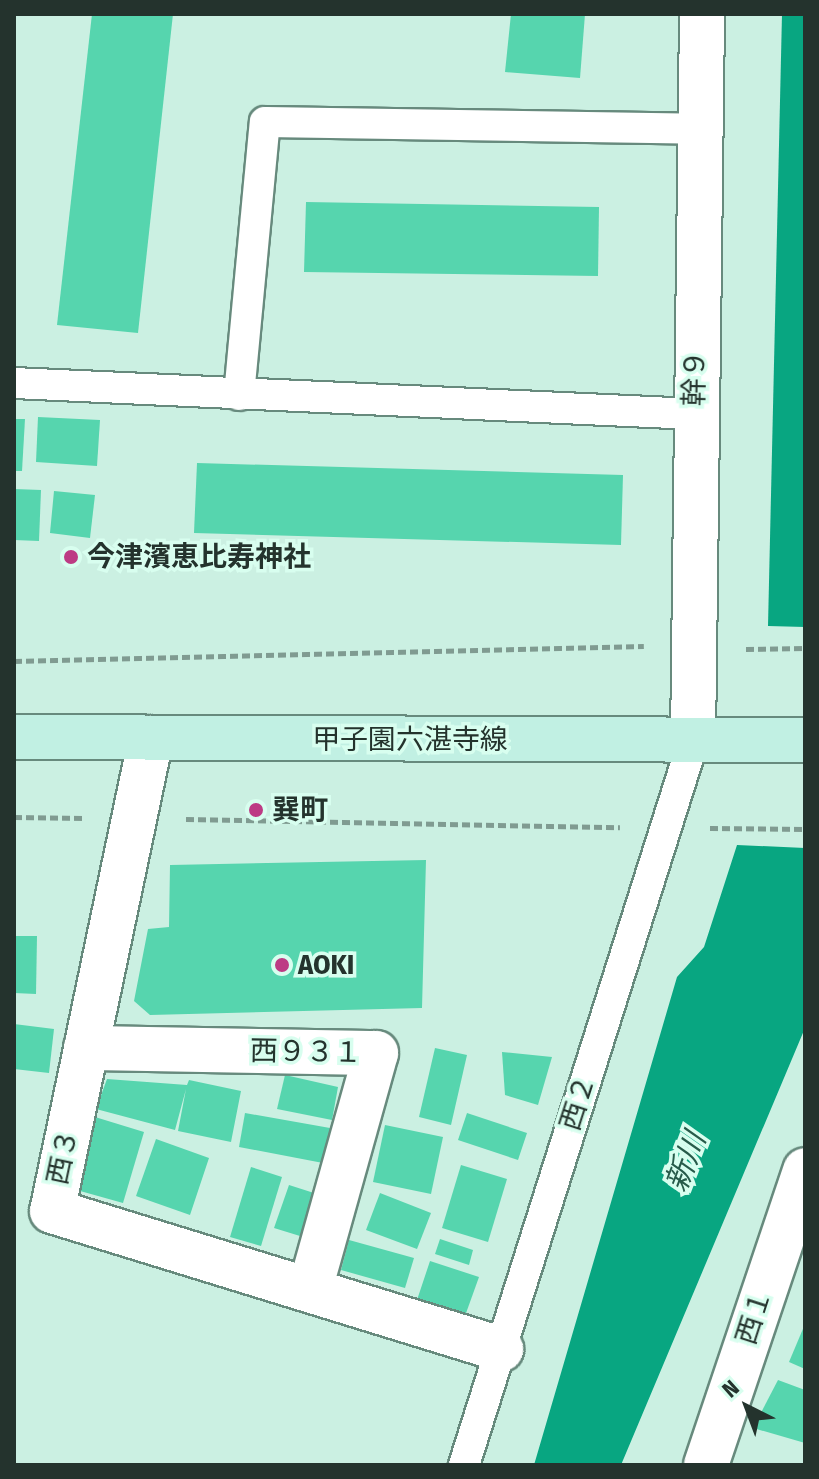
<!DOCTYPE html>
<meta charset="utf-8">
<style>
body{margin:0}
#map{position:relative;width:819px;height:1479px;overflow:hidden;background:#cbf0e2;font-family:"Fira Sans Condensed","Noto Sans JP",sans-serif}
div>[style]{position:absolute}
[style*='--x']{left:calc(var(--x)*1px);top:calc(var(--y)*1px);width:calc(var(--w)*1px);rotate:calc(var(--a)*1deg)}
.water>*{inset:0;background:#08a681}
.building>*{inset:0;background:#56d5ae}
.path>*{height:5px;margin-top:-2.5px;transform-origin:0;background:repeating-linear-gradient(90deg,#809b91 0 8px,transparent 0 12px)}
.roads{filter:drop-shadow(2px 0 #678a7d) drop-shadow(-2px 0 #678a7d) drop-shadow(0 2px #678a7d) drop-shadow(0 -2px #678a7d)}
.lane>*{height:30px;margin:-15px;padding:0 15px;transform-origin:15px;border-radius:15px;background:#fff}
.street>*{height:44px;margin:-22px;padding:0 22px;transform-origin:22px;border-radius:22px;background:#fff}
.secondary>*{height:44px;margin:-22px;padding:0 22px;transform-origin:22px;border-radius:22px;background:#c1f0e3}
.dots>*{width:22px;height:22px;translate:-50% -50%;box-sizing:border-box;border:4px solid #d8feef;border-radius:50%}
span{translate:-50% -50%;white-space:nowrap;text-align:center;line-height:1.15;-webkit-text-stroke:7px #d8feef;paint-order:stroke}
.street-label{font-size:28px;color:#24332d}
.poi-label{font-size:28px;color:#24332d;font-weight:700}
.left{translate:0 -50%;text-align:left}
.water-label{font-size:30px;color:#275b4a;font-style:italic}
.frame{position:absolute;inset:0;border:16px solid #24332d;pointer-events:none}
.north{position:absolute;left:707px;top:1367px;width:80px;height:80px;-webkit-text-stroke:6px #d8feef;paint-order:stroke;rotate:318deg;font-size:22px;font-weight:700;line-height:32px;text-align:center;color:#24332d}
.north::after{content:'';display:block;margin:auto;width:28px;height:36px;background:#24332d;clip-path:polygon(50% 0,100% 100%,50% 72%,0 100%)}
</style>
<div id="map">
<div class="water">
<i style="clip-path:polygon(782px 14px,805px 14px,805px 627px,768px 626px)"></i>
<i style="clip-path:polygon(737px 845px,805px 848px,805px 1028px,621px 1465px,534px 1465px,677px 977px,704px 947px)"></i>
</div>
<div class="building">
<i style="clip-path:polygon(92px 14px,173px 14px,138px 333px,57px 325px)"></i>
<i style="clip-path:polygon(511px 14px,585px 14px,580px 78px,505px 72px)"></i>
<i style="clip-path:polygon(306px 202px,599px 207px,598px 276px,304px 272px)"></i>
<i style="clip-path:polygon(38px 417px,100px 420px,97px 466px,36px 462px)"></i>
<i style="clip-path:polygon(14px 419px,25px 419px,22px 471px,14px 471px)"></i>
<i style="clip-path:polygon(197px 463px,623px 475px,621px 545px,194px 533px)"></i>
<i style="clip-path:polygon(14px 489px,41px 490px,39px 541px,14px 540px)"></i>
<i style="clip-path:polygon(54px 491px,95px 495px,90px 538px,50px 533px)"></i>
<i style="clip-path:polygon(426px 860px,422px 1008px,150px 1015px,134px 1001px,148px 929px,169px 927px,170px 865px)"></i>
<i style="clip-path:polygon(14px 936px,37px 936px,36px 994px,14px 993px)"></i>
<i style="clip-path:polygon(14px 1024px,54px 1029px,49px 1073px,14px 1069px)"></i>
<i style="clip-path:polygon(435px 1048px,467px 1055px,451px 1125px,419px 1117px)"></i>
<i style="clip-path:polygon(502px 1052px,552px 1057px,538px 1105px,505px 1095px)"></i>
<i style="clip-path:polygon(285px 1075px,338px 1087px,332px 1120px,277px 1109px)"></i>
<i style="clip-path:polygon(107px 1079px,187px 1085px,189px 1080px,241px 1091px,231px 1142px,178px 1131px,186px 1089px,175px 1130px,96px 1109px)"></i>
<i style="clip-path:polygon(245px 1113px,330px 1128px,323px 1163px,239px 1147px)"></i>
<i style="clip-path:polygon(467px 1113px,527px 1133px,518px 1160px,458px 1140px)"></i>
<i style="clip-path:polygon(95px 1117px,144px 1132px,123px 1203px,73px 1189px)"></i>
<i style="clip-path:polygon(385px 1125px,443px 1137px,431px 1194px,373px 1182px)"></i>
<i style="clip-path:polygon(156px 1139px,209px 1158px,190px 1215px,136px 1196px)"></i>
<i style="clip-path:polygon(461px 1165px,507px 1179px,488px 1242px,442px 1228px)"></i>
<i style="clip-path:polygon(251px 1167px,282px 1177px,261px 1246px,230px 1237px)"></i>
<i style="clip-path:polygon(289px 1185px,314px 1193px,300px 1236px,274px 1228px)"></i>
<i style="clip-path:polygon(380px 1193px,431px 1213px,417px 1249px,366px 1230px)"></i>
<i style="clip-path:polygon(440px 1239px,473px 1250px,469px 1265px,435px 1254px)"></i>
<i style="clip-path:polygon(349px 1240px,414px 1258px,405px 1288px,341px 1270px)"></i>
<i style="clip-path:polygon(430px 1261px,479px 1277px,465px 1316px,417px 1300px)"></i>
<i style="clip-path:polygon(805px 1324px,805px 1369px,789px 1362px)"></i>
<i style="clip-path:polygon(778px 1380px,805px 1390px,805px 1443px,753px 1428px)"></i>
</div>
<div class="path">
<i style="--x:746;--y:649;--w:59;--a:-1"></i>
<i style="--x:14;--y:661;--w:630;--a:-1.36"></i>
<i style="--x:14;--y:817;--w:70;--a:0.8"></i>
<i style="--x:186;--y:819;--w:434;--a:1.1"></i>
<i style="--x:710;--y:828;--w:95;--a:0.6"></i>
</div>
<div class="roads">
<div class="lane">
<i style="--x:14;--y:383;--w:681;--a:2.61"></i>
<i style="--x:239;--y:395;--w:274;--a:-84.6"></i>
<i style="--x:265;--y:122;--w:435;--a:0.9"></i>
<i style="--x:464;--y:1465;--w:758;--a:-72.43"></i>
</div>
<div class="street">
<i style="--x:151;--y:738;--w:483;--a:101.8"></i>
<i style="--x:52;--y:1211;--w:470;--a:17.1"></i>
<i style="--x:693;--y:742;--w:728;--a:-89.29"></i>
<i style="--x:86;--y:1048;--w:290;--a:1"></i>
<i style="--x:376;--y:1053;--w:246;--a:105.6"></i>
<i style="--x:706;--y:1465;--w:311;--a:-71.4"></i>
</div>
<div class="secondary">
<i style="--x:14;--y:737;--w:791;--a:0.22"></i>
</div>
</div>
<div class="dots">
<i style="left:71px;top:557px;background:#bd3b84"></i>
<i style="left:256px;top:810px;background:#bd3b84"></i>
<i style="left:282px;top:965px;background:#bd3b84"></i>
</div>
<div class="street-label">
<span style="left:695px;top:378px;rotate:-89deg">幹９</span>
<span style="left:410px;top:740px">甲子園六湛寺線</span>
<span style="left:306px;top:1052px;rotate:1deg">西９３１</span>
<span style="left:578px;top:1103px;rotate:-72deg">西２</span>
<span style="left:63px;top:1157px;rotate:-78deg">西３</span>
<span style="left:754px;top:1317px;rotate:-72deg">西１</span>
</div>
<div class="poi-label">
<span class="left" style="left:87px;top:557px">今津濱恵比寿神社</span>
<span class="left" style="left:272px;top:810px">巽町</span>
<span class="left" style="left:298px;top:965px">AOKI</span>
</div>
<div class="water-label">
<span style="left:686px;top:1162px;rotate:-69deg">新川</span>
</div>
<div class="frame"></div>
<div class="north">N</div>
</div>
